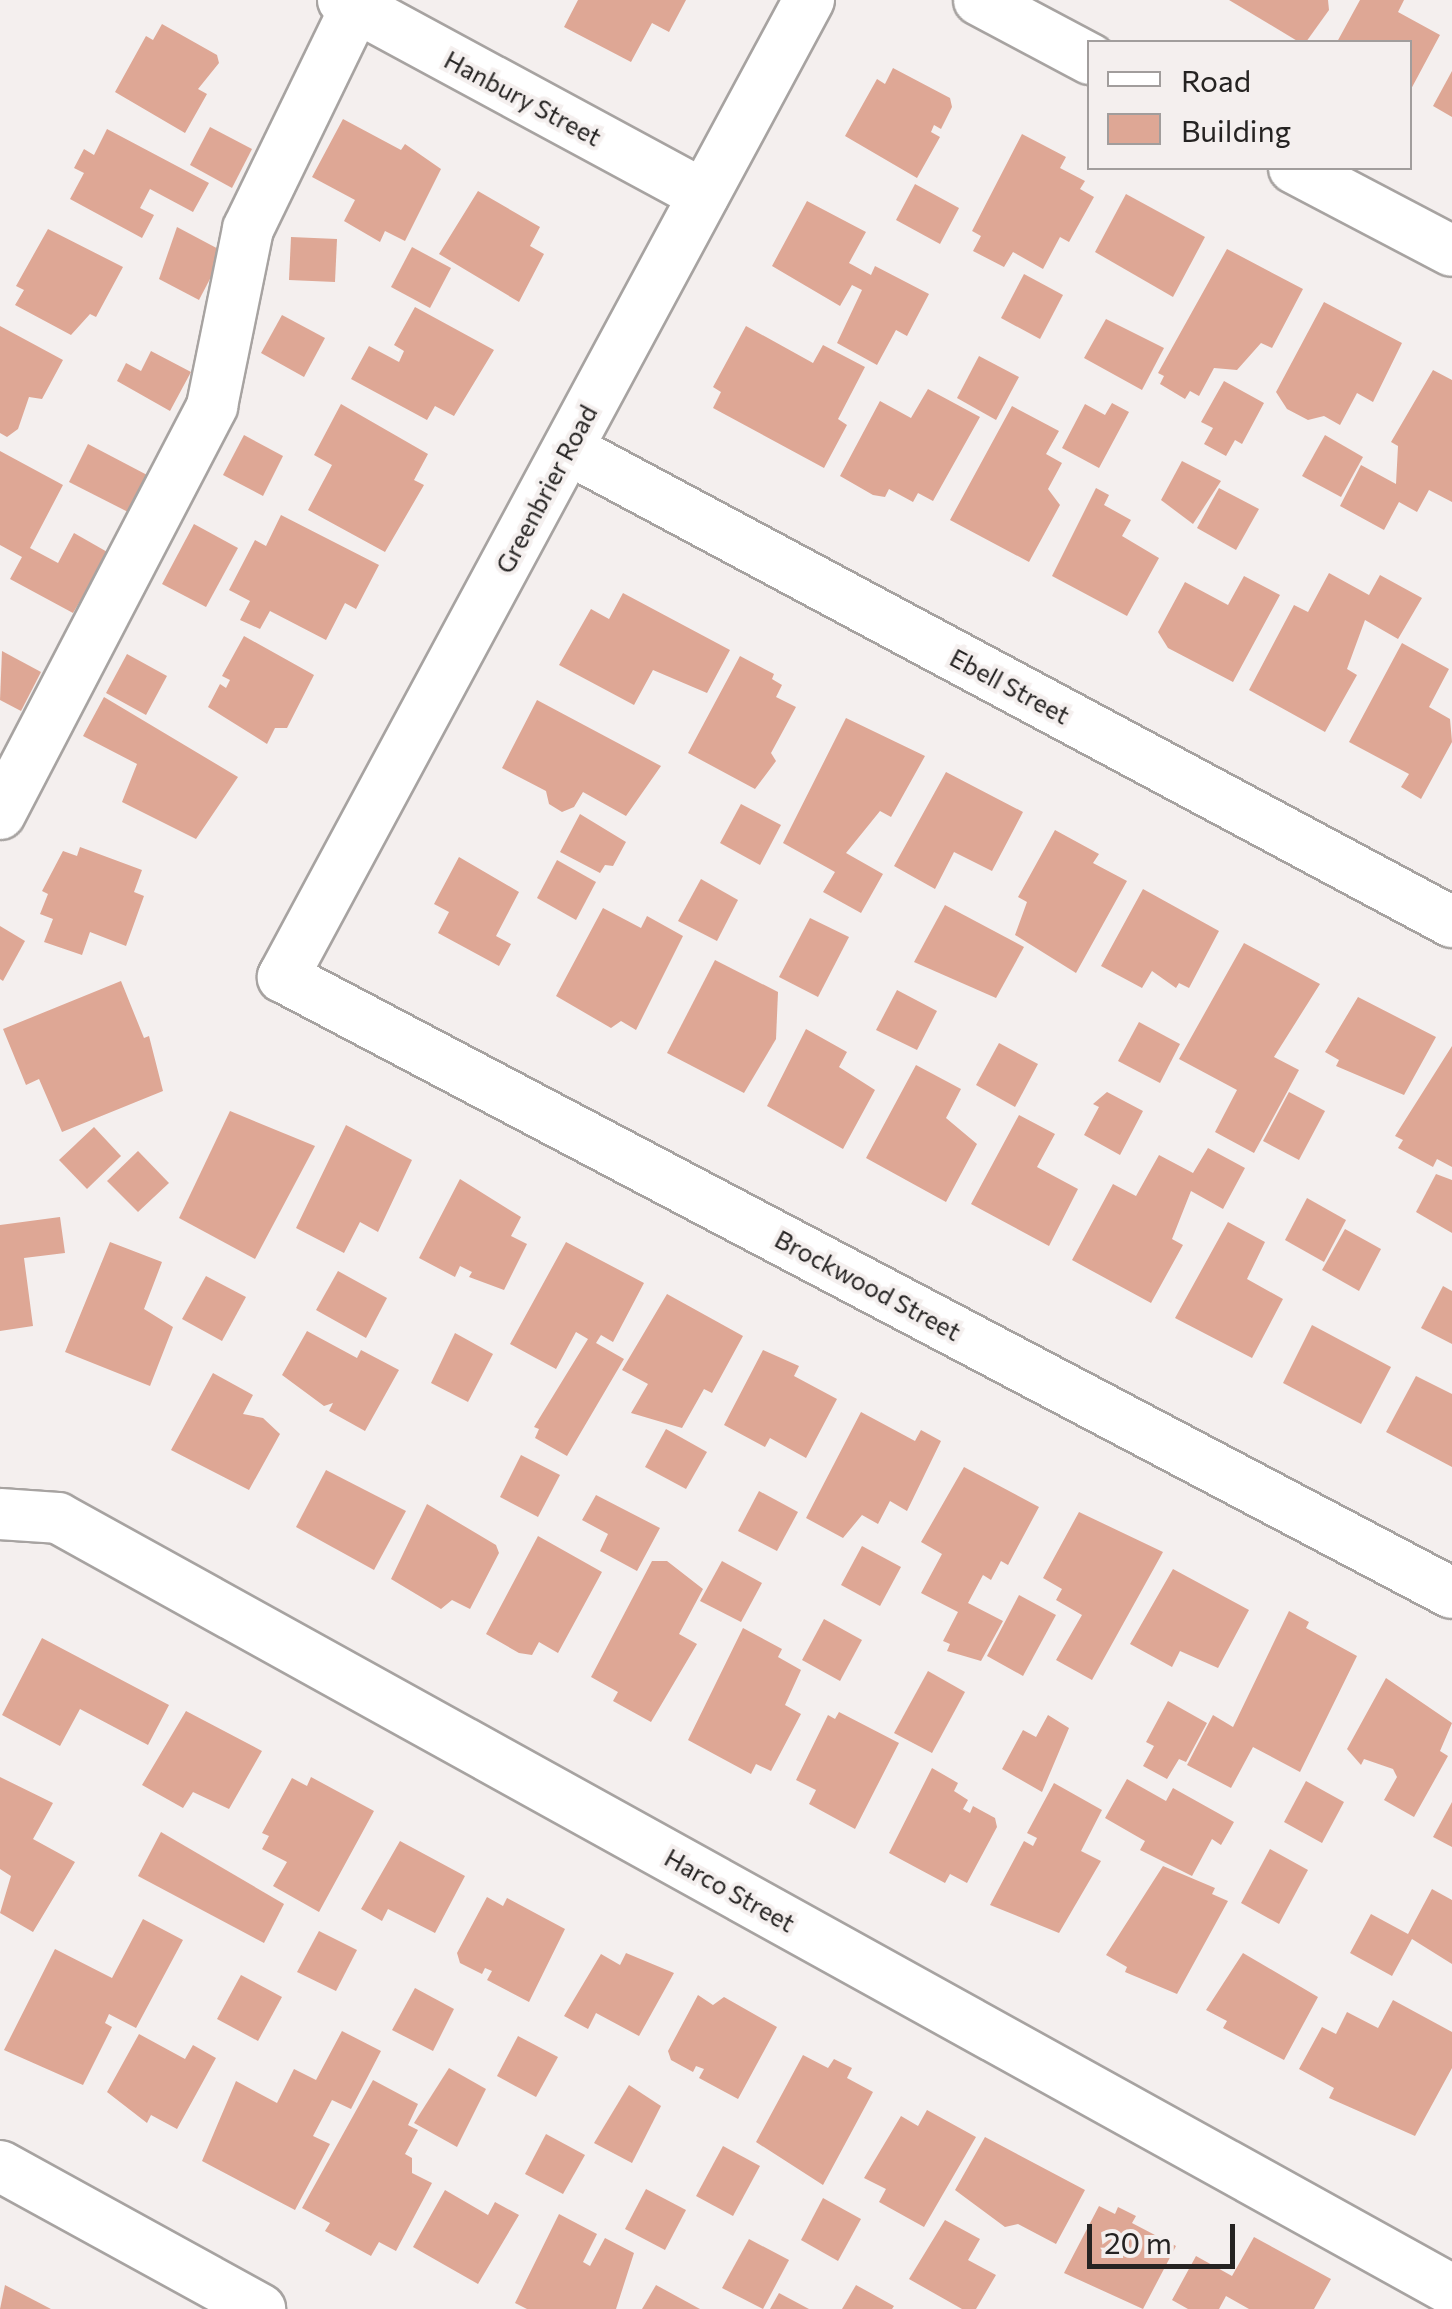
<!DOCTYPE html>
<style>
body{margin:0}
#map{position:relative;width:1452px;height:2309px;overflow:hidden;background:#f4efee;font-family:Commissioner,sans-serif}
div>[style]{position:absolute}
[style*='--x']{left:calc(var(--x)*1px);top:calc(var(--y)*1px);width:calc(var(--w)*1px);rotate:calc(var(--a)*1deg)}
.building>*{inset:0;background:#dea795}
.roads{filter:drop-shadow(2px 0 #a7a3a1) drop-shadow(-2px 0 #a7a3a1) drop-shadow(0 2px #a7a3a1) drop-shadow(0 -2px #a7a3a1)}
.minor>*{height:50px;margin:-25px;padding:0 25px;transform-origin:25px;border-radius:25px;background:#fff}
span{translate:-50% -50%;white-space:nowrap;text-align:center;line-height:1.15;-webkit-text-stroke:8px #f4efee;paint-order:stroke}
.street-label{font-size:25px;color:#252322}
.legend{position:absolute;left:1087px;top:40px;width:325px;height:130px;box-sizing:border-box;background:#f4efee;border:2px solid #a19d9c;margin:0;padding:12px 18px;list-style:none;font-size:30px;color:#252322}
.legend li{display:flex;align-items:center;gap:20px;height:50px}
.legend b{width:50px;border:2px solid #a19d9c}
.scale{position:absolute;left:1087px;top:2224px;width:148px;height:45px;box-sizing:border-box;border:5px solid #252322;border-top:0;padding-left:12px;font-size:30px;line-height:35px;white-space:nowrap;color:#252322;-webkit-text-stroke:8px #f4efee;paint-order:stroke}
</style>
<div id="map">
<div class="building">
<i style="clip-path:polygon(578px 0,686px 0,669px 32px,652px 23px,631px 62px,564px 27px)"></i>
<i style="clip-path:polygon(1229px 0,1328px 0,1329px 10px,1306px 42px,1299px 42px)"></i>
<i style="clip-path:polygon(1360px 0,1404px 0,1398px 12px,1440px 35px,1410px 91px,1410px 42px,1337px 42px)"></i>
<i style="clip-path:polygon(162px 24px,217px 55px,219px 63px,198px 89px,207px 94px,185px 133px,115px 92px,146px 36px,153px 40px)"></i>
<i style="clip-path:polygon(893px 68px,950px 98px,952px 107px,941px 129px,934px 125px,931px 132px,940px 137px,917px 178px,845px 136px,877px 79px,885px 84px)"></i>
<i style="clip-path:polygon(1452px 71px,1452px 117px,1433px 106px)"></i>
<i style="clip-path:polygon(343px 119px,401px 150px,405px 144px,441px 169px,405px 241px,385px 231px,380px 242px,344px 221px,355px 200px,312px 177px)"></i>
<i style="clip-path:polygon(210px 127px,252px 149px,232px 188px,190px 165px)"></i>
<i style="clip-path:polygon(107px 129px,209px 183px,193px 212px,150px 189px,140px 208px,154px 215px,142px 238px,70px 199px,84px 173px,74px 168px,84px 149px,94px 155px)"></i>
<i style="clip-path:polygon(1022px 134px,1066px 157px,1060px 168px,1085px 181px,1080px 189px,1094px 197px,1069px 242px,1060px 237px,1043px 269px,1013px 252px,1004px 267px,973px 251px,981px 236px,972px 231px)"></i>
<i style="clip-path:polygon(915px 184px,959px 208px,940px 244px,896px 220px)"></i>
<i style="clip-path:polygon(478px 191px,540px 227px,530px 246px,544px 254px,519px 302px,439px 254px)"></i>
<i style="clip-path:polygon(1126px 194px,1205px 237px,1173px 297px,1095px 252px)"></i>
<i style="clip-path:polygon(807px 201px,866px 232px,849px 263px,871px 275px,875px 266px,929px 294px,907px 336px,896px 330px,877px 365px,837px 343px,862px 290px,852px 285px,840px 306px,772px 266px)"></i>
<i style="clip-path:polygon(177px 227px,224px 252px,199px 300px,159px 279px)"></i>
<i style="clip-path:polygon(48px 229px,123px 267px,96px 317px,90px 314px,71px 335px,15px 305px,24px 290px,16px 286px)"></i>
<i style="clip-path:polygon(291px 237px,337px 239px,335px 282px,289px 280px)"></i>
<i style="clip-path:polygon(412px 247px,451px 268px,430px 308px,391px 287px)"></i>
<i style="clip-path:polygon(1227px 249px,1303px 289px,1272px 348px,1261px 343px,1237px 370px,1214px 368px,1199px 396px,1190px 391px,1185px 399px,1160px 384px,1164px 376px,1158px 373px)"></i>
<i style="clip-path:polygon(1024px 274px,1063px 295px,1040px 339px,1001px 318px)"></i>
<i style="clip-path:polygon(1324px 302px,1402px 343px,1373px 402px,1357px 393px,1340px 425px,1324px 416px,1308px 420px,1287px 409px,1276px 392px)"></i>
<i style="clip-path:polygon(415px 307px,494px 350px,454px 416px,435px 406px,427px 420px,351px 379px,369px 346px,399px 362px,404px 351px,394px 345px)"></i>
<i style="clip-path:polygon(282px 315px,325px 338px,304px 377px,261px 353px)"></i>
<i style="clip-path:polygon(1106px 319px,1164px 348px,1142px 390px,1084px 358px)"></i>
<i style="clip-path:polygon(0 326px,63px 360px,42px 399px,29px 397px,18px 429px,7px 437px,0 433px)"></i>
<i style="clip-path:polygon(746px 326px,813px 363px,823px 345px,865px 367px,838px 419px,847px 425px,824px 468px,713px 408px,721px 392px,713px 387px)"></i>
<i style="clip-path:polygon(151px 351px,191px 372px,170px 411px,117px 381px,126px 363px,141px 371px)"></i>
<i style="clip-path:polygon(979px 356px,1019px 377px,996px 420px,957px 398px)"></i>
<i style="clip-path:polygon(1433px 370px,1452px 380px,1452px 502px,1429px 490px,1417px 512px,1399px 502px,1384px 530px,1340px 506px,1361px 465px,1396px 484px,1398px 446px,1391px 442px)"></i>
<i style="clip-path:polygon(1224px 381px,1264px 403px,1242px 444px,1235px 440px,1226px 456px,1204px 444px,1213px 428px,1201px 422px)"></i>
<i style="clip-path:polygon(928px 389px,980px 417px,933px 501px,918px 493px,913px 502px,889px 489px,885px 497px,873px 495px,840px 476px,880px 401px,911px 418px)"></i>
<i style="clip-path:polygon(1112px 403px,1129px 412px,1099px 468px,1062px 448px,1085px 404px,1105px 415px)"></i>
<i style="clip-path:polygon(341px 404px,428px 454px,414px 480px,424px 485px,385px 552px,308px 510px,332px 465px,314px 455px)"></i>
<i style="clip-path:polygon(1012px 406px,1059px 431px,1046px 454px,1062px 463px,1048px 489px,1060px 505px,1029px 562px,950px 520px)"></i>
<i style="clip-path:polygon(244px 435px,283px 456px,263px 496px,223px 475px)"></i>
<i style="clip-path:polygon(1325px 435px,1363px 457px,1341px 497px,1302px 476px)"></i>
<i style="clip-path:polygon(88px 444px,149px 476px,130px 513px,69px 482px)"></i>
<i style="clip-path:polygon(0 451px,63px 485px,30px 548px,58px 563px,74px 533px,109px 553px,73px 613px,10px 579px,22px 557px,0 545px)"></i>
<i style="clip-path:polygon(1182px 461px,1221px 481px,1193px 524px,1161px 500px)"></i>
<i style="clip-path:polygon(1096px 488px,1109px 495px,1104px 505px,1131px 520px,1122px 536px,1159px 558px,1127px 616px,1052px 576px)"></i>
<i style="clip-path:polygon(1219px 488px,1259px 509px,1236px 550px,1197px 528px)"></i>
<i style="clip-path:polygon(281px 515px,379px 565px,356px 609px,345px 603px,326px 640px,270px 611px,260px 629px,240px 620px,250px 601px,229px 590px,255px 540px,266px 546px)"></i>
<i style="clip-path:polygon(194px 524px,238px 548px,206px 607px,162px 584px)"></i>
<i style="clip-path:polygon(1329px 573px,1369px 595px,1380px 575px,1422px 598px,1398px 639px,1365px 620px,1347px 669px,1357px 675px,1325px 732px,1249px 690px,1294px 605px,1308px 612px)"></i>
<i style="clip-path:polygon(1244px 576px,1280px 595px,1233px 682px,1168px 648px,1158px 632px,1185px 582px,1228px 605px)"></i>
<i style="clip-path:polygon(623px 593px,730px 650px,707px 693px,653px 670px,634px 705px,559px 665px,591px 609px,609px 619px)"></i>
<i style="clip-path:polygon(244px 636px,314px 675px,287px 728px,275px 728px,267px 744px,208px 707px,220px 684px,226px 688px,230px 680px,222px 676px)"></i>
<i style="clip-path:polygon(1402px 643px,1449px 669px,1429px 707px,1450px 719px,1452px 742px,1421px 799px,1401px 787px,1409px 774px,1349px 742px)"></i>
<i style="clip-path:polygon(2px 651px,41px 672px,21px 711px,0 700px)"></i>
<i style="clip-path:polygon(127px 654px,167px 676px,146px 715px,106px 693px)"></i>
<i style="clip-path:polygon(740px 656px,774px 674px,772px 679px,782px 685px,776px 697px,796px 707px,771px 753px,776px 761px,755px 789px,688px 753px)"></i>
<i style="clip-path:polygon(104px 697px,238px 777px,196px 839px,122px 802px,137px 764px,83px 736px)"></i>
<i style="clip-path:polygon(537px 700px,661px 766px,626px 816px,583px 792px,574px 807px,562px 812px,549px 804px,546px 791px,502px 768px)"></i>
<i style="clip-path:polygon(846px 718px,925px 756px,891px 817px,880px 811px,846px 853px,883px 874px,861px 913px,823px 892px,835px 872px,783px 843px)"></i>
<i style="clip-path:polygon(946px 772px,1023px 812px,992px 871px,954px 852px,935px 889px,894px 866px)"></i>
<i style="clip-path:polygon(741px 804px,781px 825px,760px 865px,720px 843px)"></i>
<i style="clip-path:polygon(580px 814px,626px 842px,613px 866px,605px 865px,600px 873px,560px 852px)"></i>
<i style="clip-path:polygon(1055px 830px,1099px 854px,1093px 863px,1127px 881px,1076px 973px,1015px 935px,1027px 902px,1018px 897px)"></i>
<i style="clip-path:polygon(80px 847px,142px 870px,134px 892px,144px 896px,126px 946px,90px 932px,82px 955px,44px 942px,53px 919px,40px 914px,48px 894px,42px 891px,63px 851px,77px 856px)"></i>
<i style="clip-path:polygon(459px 857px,519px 892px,496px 936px,511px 944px,499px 966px,438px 933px,449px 912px,434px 904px)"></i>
<i style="clip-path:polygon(557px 860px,596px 882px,576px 920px,537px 898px)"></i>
<i style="clip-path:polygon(701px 879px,738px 900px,717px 941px,678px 921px)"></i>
<i style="clip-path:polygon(1143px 889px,1219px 931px,1189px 988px,1179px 983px,1176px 988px,1152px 971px,1142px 988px,1101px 966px)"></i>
<i style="clip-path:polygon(945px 905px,1024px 947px,996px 998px,914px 962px)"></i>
<i style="clip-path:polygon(603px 908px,641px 928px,647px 916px,683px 936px,636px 1030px,621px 1021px,611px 1028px,556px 996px)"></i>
<i style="clip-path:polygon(810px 918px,849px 937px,818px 997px,779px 977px)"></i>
<i style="clip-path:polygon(0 926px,25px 941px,3px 981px,0 979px)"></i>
<i style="clip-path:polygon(1244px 943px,1320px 984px,1274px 1057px,1299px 1070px,1254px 1153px,1215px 1132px,1237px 1090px,1179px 1059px)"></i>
<i style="clip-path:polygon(715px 960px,778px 992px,776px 1039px,744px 1093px,667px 1053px)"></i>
<i style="clip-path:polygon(121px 981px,144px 1038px,149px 1036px,163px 1091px,62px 1132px,39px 1079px,26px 1085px,3px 1029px)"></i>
<i style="clip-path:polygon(897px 990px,937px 1011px,917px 1050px,876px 1030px)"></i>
<i style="clip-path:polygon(1358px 997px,1436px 1037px,1404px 1095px,1336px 1066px,1339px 1060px,1325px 1052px)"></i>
<i style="clip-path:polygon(1139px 1022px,1180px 1044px,1160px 1083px,1118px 1061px)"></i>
<i style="clip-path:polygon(806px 1029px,847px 1052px,839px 1067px,875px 1090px,843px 1149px,767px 1106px)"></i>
<i style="clip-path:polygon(999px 1043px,1038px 1064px,1015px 1107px,976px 1085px)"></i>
<i style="clip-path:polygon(1452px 1046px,1452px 1167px,1437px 1159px,1433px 1167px,1398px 1148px,1403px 1140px,1395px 1136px)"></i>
<i style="clip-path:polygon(916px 1065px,961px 1089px,946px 1118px,977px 1144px,946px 1202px,866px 1158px)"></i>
<i style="clip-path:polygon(1107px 1092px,1143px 1111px,1120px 1155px,1084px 1135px,1099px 1107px,1093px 1104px)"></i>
<i style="clip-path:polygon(1289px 1092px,1325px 1111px,1299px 1160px,1263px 1141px)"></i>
<i style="clip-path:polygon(230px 1111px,315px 1146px,255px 1259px,179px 1218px)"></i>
<i style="clip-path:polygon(1019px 1115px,1055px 1134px,1037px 1167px,1078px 1189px,1049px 1246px,971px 1204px)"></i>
<i style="clip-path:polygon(346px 1125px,412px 1160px,378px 1232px,360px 1222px,344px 1253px,296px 1228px)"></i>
<i style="clip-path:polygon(94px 1127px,121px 1156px,87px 1189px,59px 1160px)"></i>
<i style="clip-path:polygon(1208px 1148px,1245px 1168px,1223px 1209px,1191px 1191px,1172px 1239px,1183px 1245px,1151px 1303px,1072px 1260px,1113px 1184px,1136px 1196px,1159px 1155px,1193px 1173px)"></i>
<i style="clip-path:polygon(138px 1151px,169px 1183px,138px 1212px,107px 1181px)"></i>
<i style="clip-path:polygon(1436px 1174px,1452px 1180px,1452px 1233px,1416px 1212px)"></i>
<i style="clip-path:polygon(460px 1179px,521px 1217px,511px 1236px,527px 1244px,504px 1290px,469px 1277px,472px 1272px,460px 1266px,455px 1277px,419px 1258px)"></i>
<i style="clip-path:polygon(1307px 1198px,1346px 1220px,1324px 1262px,1285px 1240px)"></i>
<i style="clip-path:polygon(60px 1217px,65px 1253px,24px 1258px,33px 1326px,0 1331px,0 1225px)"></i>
<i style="clip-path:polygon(1228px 1222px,1265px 1242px,1247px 1279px,1283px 1299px,1252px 1358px,1175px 1318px)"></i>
<i style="clip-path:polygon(1345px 1229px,1381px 1249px,1359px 1291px,1322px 1270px)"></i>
<i style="clip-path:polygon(110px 1242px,162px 1262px,144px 1309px,173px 1327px,150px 1386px,65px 1352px)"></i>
<i style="clip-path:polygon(566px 1242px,644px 1283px,613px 1342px,601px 1335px,596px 1343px,624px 1359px,567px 1456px,535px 1438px,539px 1429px,534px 1427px,588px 1339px,576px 1332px,556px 1369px,510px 1344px)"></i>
<i style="clip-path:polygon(338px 1271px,387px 1298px,366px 1338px,316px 1310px)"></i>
<i style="clip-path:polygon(206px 1276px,246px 1297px,222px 1341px,182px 1319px)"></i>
<i style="clip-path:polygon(1443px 1286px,1452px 1291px,1452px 1344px,1421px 1328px)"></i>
<i style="clip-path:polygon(667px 1294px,743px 1336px,712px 1393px,704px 1389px,682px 1428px,631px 1413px,648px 1384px,622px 1370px)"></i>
<i style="clip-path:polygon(1312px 1325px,1391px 1367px,1361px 1424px,1283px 1383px)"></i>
<i style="clip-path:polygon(307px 1331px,357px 1358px,361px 1350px,399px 1370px,365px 1431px,329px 1411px,333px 1403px,324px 1406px,282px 1375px)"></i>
<i style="clip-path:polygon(455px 1333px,493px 1354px,468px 1402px,431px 1383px)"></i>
<i style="clip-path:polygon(763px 1350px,799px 1366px,794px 1376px,837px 1399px,806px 1458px,770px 1438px,765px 1447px,724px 1425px)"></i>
<i style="clip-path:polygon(213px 1373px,253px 1395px,243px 1414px,263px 1418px,280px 1434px,249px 1490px,171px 1450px)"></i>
<i style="clip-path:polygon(1416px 1376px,1452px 1394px,1452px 1467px,1386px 1432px)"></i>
<i style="clip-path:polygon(861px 1412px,915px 1441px,921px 1430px,941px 1441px,907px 1511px,890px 1501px,878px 1524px,862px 1515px,843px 1538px,806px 1518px)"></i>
<i style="clip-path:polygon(666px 1429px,707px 1452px,686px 1489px,645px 1467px)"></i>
<i style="clip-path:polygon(521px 1455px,560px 1475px,538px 1517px,500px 1497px)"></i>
<i style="clip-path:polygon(964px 1467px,1039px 1507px,1008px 1565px,1001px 1561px,991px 1580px,983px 1575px,968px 1603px,1003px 1621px,981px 1661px,947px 1651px,950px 1644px,943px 1641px,958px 1612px,921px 1593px,942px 1554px,921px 1542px)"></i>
<i style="clip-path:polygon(326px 1470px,406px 1511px,374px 1570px,296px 1527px)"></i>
<i style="clip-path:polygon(759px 1491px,798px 1512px,777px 1551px,738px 1531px)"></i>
<i style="clip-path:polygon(596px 1495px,660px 1528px,637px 1571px,600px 1551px,608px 1534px,582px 1520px)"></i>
<i style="clip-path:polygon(427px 1504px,496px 1545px,499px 1553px,470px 1609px,452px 1600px,441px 1609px,391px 1579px)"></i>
<i style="clip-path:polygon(1079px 1512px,1163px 1552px,1092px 1680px,1056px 1660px,1082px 1615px,1056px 1600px,1062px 1589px,1043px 1578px)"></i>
<i style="clip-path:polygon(538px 1536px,602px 1572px,558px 1653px,539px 1642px,532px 1655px,519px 1653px,486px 1634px)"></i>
<i style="clip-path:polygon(862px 1546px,901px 1567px,880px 1606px,841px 1585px)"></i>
<i style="clip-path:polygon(652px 1561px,667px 1561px,703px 1589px,679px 1634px,697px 1644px,651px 1722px,613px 1701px,618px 1692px,591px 1677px)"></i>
<i style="clip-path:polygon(722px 1561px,762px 1583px,741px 1622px,700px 1601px)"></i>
<i style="clip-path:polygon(1173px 1569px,1249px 1610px,1218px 1668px,1180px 1651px,1172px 1667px,1130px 1644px)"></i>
<i style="clip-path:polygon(1019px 1595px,1056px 1615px,1023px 1676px,987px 1656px)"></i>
<i style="clip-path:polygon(1289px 1611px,1309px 1622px,1306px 1628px,1357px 1656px,1300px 1772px,1253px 1747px,1231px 1788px,1187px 1765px,1213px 1715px,1233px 1727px)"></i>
<i style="clip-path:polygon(824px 1619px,862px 1640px,840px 1681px,802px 1660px)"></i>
<i style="clip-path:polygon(743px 1628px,782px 1649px,778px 1657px,801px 1670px,785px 1705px,801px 1714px,771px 1771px,756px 1764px,751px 1774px,688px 1740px)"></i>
<i style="clip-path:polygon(42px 1638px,169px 1705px,148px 1745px,80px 1709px,60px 1746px,2px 1715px)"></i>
<i style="clip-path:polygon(928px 1671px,965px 1692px,932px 1753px,894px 1733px)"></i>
<i style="clip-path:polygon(1386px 1678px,1452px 1723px,1440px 1751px,1448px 1756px,1414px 1817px,1384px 1800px,1397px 1777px,1393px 1769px,1364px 1759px,1361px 1765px,1347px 1749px)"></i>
<i style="clip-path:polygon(1168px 1701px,1207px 1723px,1186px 1762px,1179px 1759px,1167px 1779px,1143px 1766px,1154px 1746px,1146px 1742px)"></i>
<i style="clip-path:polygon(186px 1711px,262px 1751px,229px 1809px,193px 1792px,183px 1808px,142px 1785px)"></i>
<i style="clip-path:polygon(839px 1712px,899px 1743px,855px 1829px,809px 1804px,816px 1790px,796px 1780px,828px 1715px,835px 1719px)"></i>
<i style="clip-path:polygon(1048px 1715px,1069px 1728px,1042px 1792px,1002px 1769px,1023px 1730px,1036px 1737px)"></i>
<i style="clip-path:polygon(932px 1768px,958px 1783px,954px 1791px,968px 1800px,963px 1809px,970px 1813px,973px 1806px,995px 1818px,997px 1827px,967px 1883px,950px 1874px,945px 1883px,889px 1853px)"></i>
<i style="clip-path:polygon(0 1777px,53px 1803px,33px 1839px,75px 1862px,33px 1932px,0 1913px,11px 1876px,0 1869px)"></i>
<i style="clip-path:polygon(311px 1777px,374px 1811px,319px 1912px,273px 1886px,287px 1862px,262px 1849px,269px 1836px,262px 1833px,292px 1778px,307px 1786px)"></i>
<i style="clip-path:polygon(1127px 1779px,1166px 1801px,1173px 1788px,1234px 1822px,1221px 1845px,1212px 1839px,1192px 1876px,1140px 1850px,1145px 1841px,1105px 1818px)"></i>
<i style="clip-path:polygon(1306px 1781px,1344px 1802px,1322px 1843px,1284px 1822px)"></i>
<i style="clip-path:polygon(1054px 1783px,1102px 1810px,1081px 1851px,1101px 1861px,1059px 1933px,990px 1905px,1024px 1841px,1033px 1846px,1037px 1838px,1027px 1833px)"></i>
<i style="clip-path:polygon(1452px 1802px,1452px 1847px,1433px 1837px)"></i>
<i style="clip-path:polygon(161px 1832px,284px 1904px,264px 1943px,138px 1876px)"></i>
<i style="clip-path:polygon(400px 1841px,465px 1876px,435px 1933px,388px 1909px,382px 1921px,361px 1909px)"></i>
<i style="clip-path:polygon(1270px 1849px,1308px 1870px,1279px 1924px,1241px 1903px)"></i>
<i style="clip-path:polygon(1163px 1866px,1215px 1888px,1212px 1894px,1228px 1901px,1177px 1994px,1125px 1972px,1127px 1967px,1106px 1955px)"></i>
<i style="clip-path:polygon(1432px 1889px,1452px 1900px,1452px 1964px,1412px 1939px,1392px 1976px,1350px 1953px,1371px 1914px,1408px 1934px)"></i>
<i style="clip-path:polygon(487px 1897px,503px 1906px,507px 1898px,565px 1929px,529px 2002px,487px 1980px,492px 1971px,485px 1968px,482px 1974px,460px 1963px,457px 1953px)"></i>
<i style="clip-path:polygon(143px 1919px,183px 1940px,136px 2028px,109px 2014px,105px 2023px,112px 2027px,83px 2085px,4px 2050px,55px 1949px,112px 1978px)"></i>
<i style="clip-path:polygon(319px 1931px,357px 1950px,336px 1991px,297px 1972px)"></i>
<i style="clip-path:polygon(626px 1953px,674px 1973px,639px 2036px,596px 2013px,588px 2029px,564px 2016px,601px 1954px,620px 1965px)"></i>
<i style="clip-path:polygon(1243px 1953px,1318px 1997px,1284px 2060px,1223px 2028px,1227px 2021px,1206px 2010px)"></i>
<i style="clip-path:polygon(241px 1975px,282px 1997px,258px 2041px,217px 2019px)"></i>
<i style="clip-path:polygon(415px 1988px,454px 2009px,433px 2051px,392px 2030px)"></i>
<i style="clip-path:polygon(698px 1995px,713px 2005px,724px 1997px,777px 2027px,738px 2099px,699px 2078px,704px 2069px,696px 2066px,693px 2072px,671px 2060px,668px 2051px)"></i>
<i style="clip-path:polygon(1393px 2000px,1452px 2032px,1452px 2068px,1415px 2136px,1329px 2098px,1334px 2088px,1299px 2069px,1322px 2027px,1336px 2034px,1347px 2012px,1378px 2028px)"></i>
<i style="clip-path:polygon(342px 2031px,381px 2051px,351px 2109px,332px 2100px,313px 2136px,330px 2144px,295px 2210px,202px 2161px,236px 2081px,277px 2103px,294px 2069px,316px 2080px)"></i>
<i style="clip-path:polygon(139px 2034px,185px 2059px,193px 2045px,216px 2058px,177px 2129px,151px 2115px,147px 2123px,107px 2092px)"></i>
<i style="clip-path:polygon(518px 2036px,558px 2057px,536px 2097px,497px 2076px)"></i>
<i style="clip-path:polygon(803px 2055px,828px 2068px,834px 2059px,852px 2068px,847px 2078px,873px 2092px,823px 2185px,756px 2142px)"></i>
<i style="clip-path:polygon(449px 2068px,486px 2089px,457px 2147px,414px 2123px)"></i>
<i style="clip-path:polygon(373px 2080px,418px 2104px,408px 2125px,418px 2130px,405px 2154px,412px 2158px,412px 2173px,432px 2183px,396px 2251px,379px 2242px,371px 2256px,325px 2231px,330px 2223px,302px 2208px)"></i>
<i style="clip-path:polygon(629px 2085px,661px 2106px,632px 2163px,594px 2143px)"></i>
<i style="clip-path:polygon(927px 2110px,976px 2137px,924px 2227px,879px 2202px,886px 2189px,864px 2178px,901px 2116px,918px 2126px)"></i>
<i style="clip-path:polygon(546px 2134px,585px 2155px,563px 2194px,525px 2174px)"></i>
<i style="clip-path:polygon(985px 2137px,1085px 2190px,1056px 2244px,1018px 2224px,1005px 2227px,955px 2190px)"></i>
<i style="clip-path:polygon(723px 2146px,760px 2166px,733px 2216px,696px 2196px)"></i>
<i style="clip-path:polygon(646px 2189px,686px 2210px,665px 2250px,625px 2229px)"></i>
<i style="clip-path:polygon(445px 2190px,488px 2215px,495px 2202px,519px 2215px,478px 2284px,413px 2247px)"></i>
<i style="clip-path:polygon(823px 2198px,861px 2219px,838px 2261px,801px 2240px)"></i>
<i style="clip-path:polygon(1099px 2206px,1115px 2214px,1118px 2207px,1136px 2216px,1132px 2223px,1176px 2246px,1143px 2309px,1064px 2273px)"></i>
<i style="clip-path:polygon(559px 2214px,597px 2234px,583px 2262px,590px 2266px,605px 2238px,634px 2253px,616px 2309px,527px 2309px,515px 2303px)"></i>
<i style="clip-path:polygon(945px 2220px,980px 2239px,968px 2260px,996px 2275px,976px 2309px,962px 2309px,909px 2279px)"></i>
<i style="clip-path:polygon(1254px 2237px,1331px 2279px,1314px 2309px,1249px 2309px,1226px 2296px,1219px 2309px,1188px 2309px,1172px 2300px,1196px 2256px,1232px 2276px)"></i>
<i style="clip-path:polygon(749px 2239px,789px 2260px,763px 2309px,722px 2288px)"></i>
<i style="clip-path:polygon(5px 2285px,51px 2309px,0 2309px)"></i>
<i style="clip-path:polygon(656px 2285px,700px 2309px,642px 2309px)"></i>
<i style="clip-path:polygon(856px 2285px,894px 2306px,892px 2309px,842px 2309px)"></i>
<i style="clip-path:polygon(779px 2293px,809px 2309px,770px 2309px)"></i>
</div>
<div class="roads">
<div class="minor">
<i style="--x:343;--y:0;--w:410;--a:28.4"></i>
<i style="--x:809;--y:0;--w:1110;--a:118.3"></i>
<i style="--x:283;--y:977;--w:1321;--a:27.79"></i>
<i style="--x:979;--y:0;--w:126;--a:28"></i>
<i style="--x:1294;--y:168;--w:178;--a:27.7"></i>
<i style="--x:568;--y:449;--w:1003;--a:28.15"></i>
<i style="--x:0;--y:814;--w:460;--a:-62.5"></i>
<i style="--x:212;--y:406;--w:181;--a:-78.5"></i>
<i style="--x:248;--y:229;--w:254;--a:-64.1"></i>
<i style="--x:0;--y:1514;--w:58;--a:3.9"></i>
<i style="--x:58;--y:1518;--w:1593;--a:28.98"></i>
<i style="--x:0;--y:2166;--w:297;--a:28.8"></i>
</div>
</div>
<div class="street-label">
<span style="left:523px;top:98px;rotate:28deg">Hanbury Street</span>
<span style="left:546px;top:489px;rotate:-62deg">Greenbrier Road</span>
<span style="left:1010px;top:686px;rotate:28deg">Ebell Street</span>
<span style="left:868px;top:1285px;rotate:28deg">Brockwood Street</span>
<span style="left:730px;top:1890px;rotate:29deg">Harco Street</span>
</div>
<ul class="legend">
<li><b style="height:12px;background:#fff"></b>Road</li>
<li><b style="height:28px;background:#dea795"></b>Building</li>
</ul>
<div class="scale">20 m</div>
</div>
